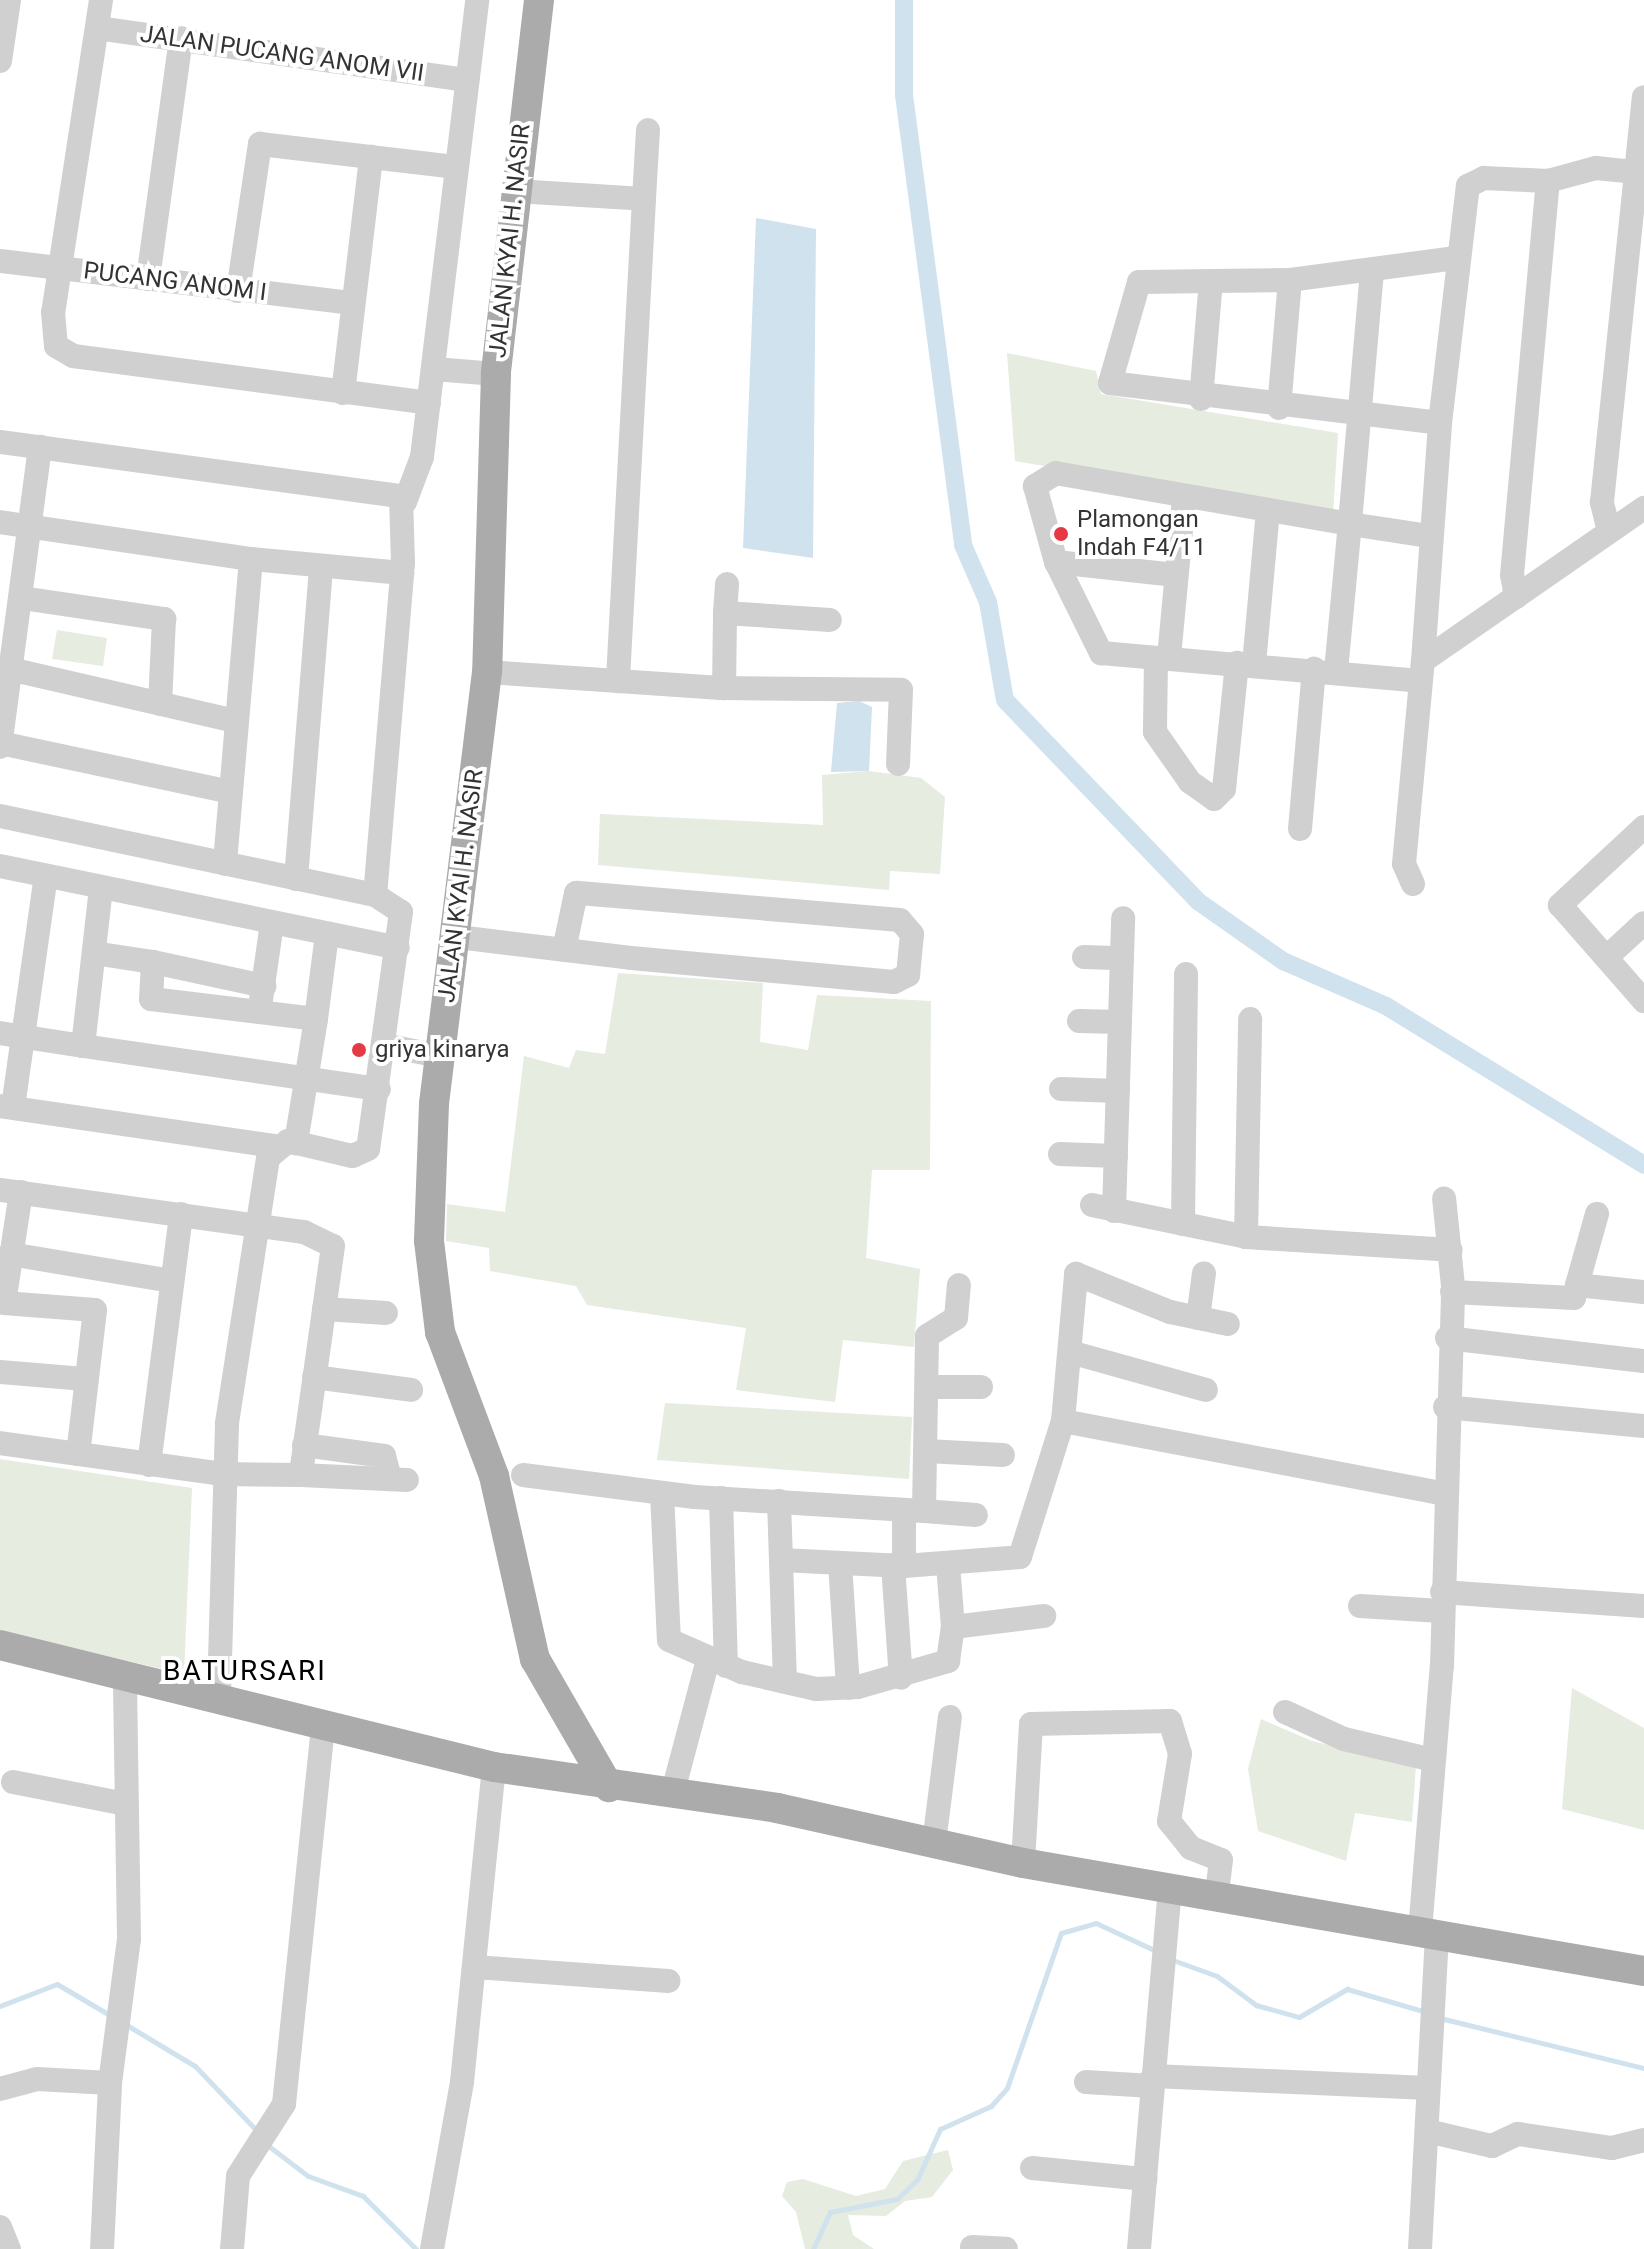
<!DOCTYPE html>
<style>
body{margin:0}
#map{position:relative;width:1644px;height:2249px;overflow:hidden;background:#fff;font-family:Roboto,sans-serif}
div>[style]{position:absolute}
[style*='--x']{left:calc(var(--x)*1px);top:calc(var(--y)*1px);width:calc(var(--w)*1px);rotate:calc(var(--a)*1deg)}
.green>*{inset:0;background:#e6ecdf}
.water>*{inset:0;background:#cfe2ee}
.stream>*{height:5px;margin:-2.5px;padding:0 2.5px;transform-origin:2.5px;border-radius:2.5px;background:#cfe2ee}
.canal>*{height:18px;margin:-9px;padding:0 9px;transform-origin:9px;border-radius:9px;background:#cfe2ee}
.minor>*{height:24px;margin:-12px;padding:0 12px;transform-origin:12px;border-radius:12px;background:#d0d0d0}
.major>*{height:30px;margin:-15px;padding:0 15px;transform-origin:15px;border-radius:15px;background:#ababab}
.dots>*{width:22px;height:22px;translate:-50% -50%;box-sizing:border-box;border:4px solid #fff;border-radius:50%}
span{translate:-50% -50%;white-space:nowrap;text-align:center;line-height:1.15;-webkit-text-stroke:8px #fff;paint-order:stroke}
.street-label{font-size:24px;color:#333}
.poi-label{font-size:24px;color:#333}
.left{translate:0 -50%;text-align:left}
.quarter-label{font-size:28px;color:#000;letter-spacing:2px}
</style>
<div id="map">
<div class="green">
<i style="clip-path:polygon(1007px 353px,1096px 371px,1101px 394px,1338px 433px,1333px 514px,1015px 461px)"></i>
<i style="clip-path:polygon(57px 630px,107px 638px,103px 666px,52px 659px)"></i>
<i style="clip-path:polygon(869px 771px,921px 778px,945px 797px,940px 874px,890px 871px,889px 890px,598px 865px,600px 814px,823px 825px,822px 775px)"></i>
<i style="clip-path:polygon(618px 973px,763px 983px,760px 1042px,808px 1050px,817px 995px,931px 1001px,930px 1170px,872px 1170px,866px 1258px,920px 1269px,914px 1347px,843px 1340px,835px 1402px,736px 1390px,746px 1328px,587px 1305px,576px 1286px,490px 1271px,489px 1248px,446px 1241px,447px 1204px,505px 1212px,524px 1056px,569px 1068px,576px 1050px,605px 1054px)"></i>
<i style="clip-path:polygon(665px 1403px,912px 1417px,909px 1479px,657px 1460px)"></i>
<i style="clip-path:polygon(0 1459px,192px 1488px,184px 1674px,0 1631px)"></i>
<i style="clip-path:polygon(1572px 1688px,1644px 1728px,1644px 1830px,1562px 1809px)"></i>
<i style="clip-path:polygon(1261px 1719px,1312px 1741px,1416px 1765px,1412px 1822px,1355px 1813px,1346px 1861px,1258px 1831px,1248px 1769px)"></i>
<i style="clip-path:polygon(948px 2150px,953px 2170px,932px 2197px,905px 2201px,886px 2216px,848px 2215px,853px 2235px,874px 2249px,805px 2249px,796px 2212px,782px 2196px,787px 2182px,803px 2179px,856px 2196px,885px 2189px,903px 2161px)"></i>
</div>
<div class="water">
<i style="clip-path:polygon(756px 218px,816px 229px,813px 558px,743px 548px)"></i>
<i style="clip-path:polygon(859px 701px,872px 707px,869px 771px,831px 772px,837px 703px)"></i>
</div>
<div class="stream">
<i style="--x:1170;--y:1959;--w:50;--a:19.9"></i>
<i style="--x:1217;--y:1976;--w:49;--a:36.6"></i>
<i style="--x:1256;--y:2005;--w:45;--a:15.6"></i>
<i style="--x:1299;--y:2017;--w:56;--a:-30.3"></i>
<i style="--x:1347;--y:1989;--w:82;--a:16.2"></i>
<i style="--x:0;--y:2006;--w:61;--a:-21.1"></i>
<i style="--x:57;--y:1984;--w:65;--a:30.5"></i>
<i style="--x:1440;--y:2018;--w:210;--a:13.8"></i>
<i style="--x:125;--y:2024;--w:82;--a:31"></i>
<i style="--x:195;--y:2066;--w:91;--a:46.3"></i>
<i style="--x:266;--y:2144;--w:53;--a:37.3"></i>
<i style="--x:308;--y:2176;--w:59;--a:20"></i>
<i style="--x:363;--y:2196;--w:75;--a:45"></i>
<i style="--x:813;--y:2249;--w:41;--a:-65.3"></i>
<i style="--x:830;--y:2212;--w:68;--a:-11"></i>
<i style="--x:897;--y:2199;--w:28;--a:-44"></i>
<i style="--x:917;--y:2180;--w:56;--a:-65.7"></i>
<i style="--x:940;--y:2129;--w:56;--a:-24.3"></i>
<i style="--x:991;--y:2106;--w:24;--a:-48"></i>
<i style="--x:1007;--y:2088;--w:164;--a:-70.8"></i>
<i style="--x:1061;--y:1933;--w:36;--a:-16"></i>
<i style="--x:1096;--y:1923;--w:64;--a:25"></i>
</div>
<div class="canal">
<i style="--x:904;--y:0;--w:95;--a:90"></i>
<i style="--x:904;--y:95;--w:454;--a:82.5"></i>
<i style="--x:963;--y:545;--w:62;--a:66.3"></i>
<i style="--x:988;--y:602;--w:99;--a:80.2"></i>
<i style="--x:1005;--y:700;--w:280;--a:46.2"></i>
<i style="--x:1199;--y:902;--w:103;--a:35.1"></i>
<i style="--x:1283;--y:961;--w:112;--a:23.6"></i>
<i style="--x:1386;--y:1006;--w:303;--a:31.6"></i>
</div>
<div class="minor">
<i style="--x:101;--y:0;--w:316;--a:98.7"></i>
<i style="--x:53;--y:312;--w:34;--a:85"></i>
<i style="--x:56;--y:346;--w:20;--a:30"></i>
<i style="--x:73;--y:356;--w:359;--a:7.5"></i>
<i style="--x:97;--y:28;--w:374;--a:8"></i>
<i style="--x:0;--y:61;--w:62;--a:-81.6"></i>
<i style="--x:515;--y:191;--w:129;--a:3.5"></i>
<i style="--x:644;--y:199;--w:483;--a:93.1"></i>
<i style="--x:644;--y:199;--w:69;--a:-86.7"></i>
<i style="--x:1456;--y:258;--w:167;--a:172.5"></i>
<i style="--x:1290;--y:280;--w:151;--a:179.2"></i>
<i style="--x:1139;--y:282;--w:105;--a:106"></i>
<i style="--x:1110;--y:383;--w:332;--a:6.9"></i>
<i style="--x:1440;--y:423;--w:239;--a:-83.3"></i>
<i style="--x:1468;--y:186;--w:18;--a:-27"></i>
<i style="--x:1484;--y:178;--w:64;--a:2.7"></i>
<i style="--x:1548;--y:181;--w:50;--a:-15.2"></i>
<i style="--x:1596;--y:168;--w:48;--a:5.9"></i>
<i style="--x:0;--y:261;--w:353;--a:6.8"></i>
<i style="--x:1372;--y:271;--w:254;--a:95"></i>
<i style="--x:1350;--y:524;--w:79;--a:8.7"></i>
<i style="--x:148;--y:279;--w:243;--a:-82.2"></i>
<i style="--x:238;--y:291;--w:149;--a:-81.5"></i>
<i style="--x:260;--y:144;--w:196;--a:6.7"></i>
<i style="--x:434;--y:369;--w:62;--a:4.6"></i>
<i style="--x:343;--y:393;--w:238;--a:-83.2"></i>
<i style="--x:1201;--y:399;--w:118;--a:-85.2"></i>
<i style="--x:1279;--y:408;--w:128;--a:-85.1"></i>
<i style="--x:0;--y:442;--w:405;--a:7.7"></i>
<i style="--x:401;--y:496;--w:67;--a:88.3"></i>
<i style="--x:403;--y:563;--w:333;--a:94.8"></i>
<i style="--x:405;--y:502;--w:48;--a:-69.3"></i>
<i style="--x:422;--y:457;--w:460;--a:-83.1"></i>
<i style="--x:0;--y:522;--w:254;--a:8.4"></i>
<i style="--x:251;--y:559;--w:306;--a:94.9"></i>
<i style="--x:1609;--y:531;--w:30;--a:-104"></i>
<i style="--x:1602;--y:502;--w:407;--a:-84.1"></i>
<i style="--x:251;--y:559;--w:152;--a:5.3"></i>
<i style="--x:1056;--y:562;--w:120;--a:6.2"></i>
<i style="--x:1516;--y:597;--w:22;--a:-100"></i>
<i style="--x:1512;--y:575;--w:396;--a:-84.8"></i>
<i style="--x:22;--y:598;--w:144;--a:8.4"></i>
<i style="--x:164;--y:619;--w:85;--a:92.7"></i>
<i style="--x:725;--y:613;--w:29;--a:-86"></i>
<i style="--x:1169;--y:657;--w:159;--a:-84.6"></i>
<i style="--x:1156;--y:658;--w:74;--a:90.8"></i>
<i style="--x:1155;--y:732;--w:61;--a:55"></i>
<i style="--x:1190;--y:782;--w:29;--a:35"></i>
<i style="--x:1214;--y:799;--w:14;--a:-45"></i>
<i style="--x:1224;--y:789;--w:127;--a:-84.1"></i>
<i style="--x:1423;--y:661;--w:239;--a:-85.9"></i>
<i style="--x:1254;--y:664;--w:155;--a:-84.8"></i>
<i style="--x:14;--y:670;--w:227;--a:13"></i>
<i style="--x:1336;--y:671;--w:148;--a:-84.6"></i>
<i style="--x:1350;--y:524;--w:298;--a:-170.2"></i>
<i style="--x:1056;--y:473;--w:25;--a:148"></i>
<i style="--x:1035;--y:486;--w:79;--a:74.6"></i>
<i style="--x:1056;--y:562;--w:102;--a:63.7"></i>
<i style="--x:1101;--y:653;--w:320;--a:5"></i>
<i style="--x:487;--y:672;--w:238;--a:3.9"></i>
<i style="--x:724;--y:688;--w:177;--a:0.6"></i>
<i style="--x:901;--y:690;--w:74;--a:92.3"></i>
<i style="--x:724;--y:688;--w:75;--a:-89.2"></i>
<i style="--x:725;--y:613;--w:105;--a:3.8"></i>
<i style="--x:0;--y:743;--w:236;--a:12"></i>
<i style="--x:0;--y:747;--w:303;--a:-82.4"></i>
<i style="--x:0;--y:816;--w:383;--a:11.9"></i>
<i style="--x:375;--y:895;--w:31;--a:33"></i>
<i style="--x:401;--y:912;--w:239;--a:97.9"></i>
<i style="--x:368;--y:1149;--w:17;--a:156"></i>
<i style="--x:352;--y:1156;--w:66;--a:-166.8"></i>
<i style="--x:288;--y:1141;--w:26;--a:140"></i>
<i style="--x:268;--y:1158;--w:269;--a:98.8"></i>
<i style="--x:227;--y:1424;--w:276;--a:91.7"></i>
<i style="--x:1644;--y:827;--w:115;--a:137.1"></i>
<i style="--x:1560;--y:905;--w:128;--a:48.8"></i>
<i style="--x:1300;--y:829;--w:161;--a:-85"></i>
<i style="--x:0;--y:866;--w:406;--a:11.6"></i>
<i style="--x:296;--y:879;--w:314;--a:-85.4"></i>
<i style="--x:1413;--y:884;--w:22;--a:-114"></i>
<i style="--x:1404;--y:864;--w:204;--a:-84.7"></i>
<i style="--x:1423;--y:661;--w:269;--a:-34.7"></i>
<i style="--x:101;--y:888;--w:159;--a:96.5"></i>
<i style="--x:83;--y:1046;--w:299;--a:8.3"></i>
<i style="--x:458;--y:937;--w:174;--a:6.9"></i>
<i style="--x:631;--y:958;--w:264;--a:5.2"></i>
<i style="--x:894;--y:982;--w:16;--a:-27"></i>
<i style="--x:908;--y:975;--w:41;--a:-84.4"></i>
<i style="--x:912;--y:934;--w:18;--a:-131"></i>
<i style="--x:900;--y:920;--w:325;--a:-175.2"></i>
<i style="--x:576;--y:893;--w:58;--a:101.9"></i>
<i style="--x:94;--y:953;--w:60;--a:8.7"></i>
<i style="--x:153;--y:962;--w:37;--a:93"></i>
<i style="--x:151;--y:999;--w:166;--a:6.9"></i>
<i style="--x:316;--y:1019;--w:126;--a:99.2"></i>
<i style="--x:1084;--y:957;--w:38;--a:2"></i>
<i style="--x:1607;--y:957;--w:50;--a:-42.6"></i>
<i style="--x:153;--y:962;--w:114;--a:12.2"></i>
<i style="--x:261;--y:1000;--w:78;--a:-81.9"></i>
<i style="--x:316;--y:1019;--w:86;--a:-82.6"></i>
<i style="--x:1079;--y:1021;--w:41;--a:1.4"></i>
<i style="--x:0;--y:1033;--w:84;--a:8.9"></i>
<i style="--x:384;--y:1045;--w:56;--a:11.3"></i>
<i style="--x:1061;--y:1089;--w:57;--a:2"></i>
<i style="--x:0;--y:1106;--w:277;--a:8.3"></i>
<i style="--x:13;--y:1107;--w:233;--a:-81.9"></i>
<i style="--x:1060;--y:1154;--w:56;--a:2"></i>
<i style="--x:0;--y:1190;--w:307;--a:7.9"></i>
<i style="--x:304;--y:1232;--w:32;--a:26"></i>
<i style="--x:333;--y:1246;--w:231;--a:98"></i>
<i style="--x:301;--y:1475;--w:78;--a:-179.3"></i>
<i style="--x:223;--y:1474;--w:225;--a:-172.1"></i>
<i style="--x:21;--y:1192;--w:112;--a:98.7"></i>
<i style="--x:4;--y:1303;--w:91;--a:4.4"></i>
<i style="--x:95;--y:1310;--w:145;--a:96.7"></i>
<i style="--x:1092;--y:1205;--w:157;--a:11.7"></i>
<i style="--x:1246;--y:1237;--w:205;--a:3.6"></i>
<i style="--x:1114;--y:1211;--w:293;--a:-88.2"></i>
<i style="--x:1183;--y:1224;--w:250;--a:-89.3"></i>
<i style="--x:1246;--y:1237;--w:218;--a:-88.9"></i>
<i style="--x:10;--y:1254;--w:163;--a:9.5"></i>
<i style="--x:1577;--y:1285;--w:74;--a:-74.3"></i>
<i style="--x:1452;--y:1292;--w:122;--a:2.8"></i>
<i style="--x:1574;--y:1298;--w:13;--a:-77"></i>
<i style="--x:1577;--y:1285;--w:67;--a:6"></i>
<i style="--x:324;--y:1309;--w:62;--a:3.7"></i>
<i style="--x:1198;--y:1318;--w:45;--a:-82.4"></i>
<i style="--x:1447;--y:1338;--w:198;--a:6.7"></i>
<i style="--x:1070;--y:1352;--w:141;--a:15.6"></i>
<i style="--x:0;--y:1372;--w:85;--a:4.7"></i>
<i style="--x:314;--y:1377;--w:98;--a:7.6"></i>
<i style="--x:927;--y:1387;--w:54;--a:0"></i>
<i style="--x:1445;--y:1407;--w:200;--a:5.5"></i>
<i style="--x:1063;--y:1421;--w:148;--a:-84.9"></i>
<i style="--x:1076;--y:1274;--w:101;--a:22"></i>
<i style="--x:1170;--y:1312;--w:59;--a:11.7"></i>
<i style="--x:304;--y:1445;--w:81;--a:7.8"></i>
<i style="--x:384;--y:1456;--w:24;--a:75"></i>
<i style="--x:926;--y:1451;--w:77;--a:3"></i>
<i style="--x:149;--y:1465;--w:253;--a:-82.7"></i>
<i style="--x:301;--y:1475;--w:106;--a:2.7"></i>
<i style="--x:523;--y:1475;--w:173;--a:7.3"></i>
<i style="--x:695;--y:1497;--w:229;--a:3.5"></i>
<i style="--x:924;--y:1511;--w:175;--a:-89"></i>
<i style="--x:927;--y:1336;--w:34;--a:-32"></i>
<i style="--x:956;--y:1318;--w:33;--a:-85"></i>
<i style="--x:662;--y:1493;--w:147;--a:87.3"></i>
<i style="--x:669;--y:1640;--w:80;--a:23.7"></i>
<i style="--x:742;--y:1672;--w:76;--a:12.9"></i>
<i style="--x:816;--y:1689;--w:42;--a:-2.7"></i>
<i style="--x:858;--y:1687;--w:94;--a:-16.1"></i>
<i style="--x:948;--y:1661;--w:34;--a:-82"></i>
<i style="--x:953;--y:1627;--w:92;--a:-6.9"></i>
<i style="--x:721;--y:1498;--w:168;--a:88.3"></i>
<i style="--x:779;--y:1501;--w:180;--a:88.1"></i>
<i style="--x:904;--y:1511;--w:55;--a:90"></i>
<i style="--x:924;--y:1511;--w:52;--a:4.4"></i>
<i style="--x:781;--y:1560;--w:123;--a:2.8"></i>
<i style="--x:904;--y:1566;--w:116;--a:-4.4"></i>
<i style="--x:1020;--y:1557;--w:143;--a:-72.5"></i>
<i style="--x:1063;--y:1421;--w:389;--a:10.8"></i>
<i style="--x:840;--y:1563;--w:125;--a:86.3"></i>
<i style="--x:893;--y:1565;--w:113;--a:86"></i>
<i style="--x:948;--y:1565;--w:62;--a:85.4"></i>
<i style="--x:1442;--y:1592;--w:202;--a:4"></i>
<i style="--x:1360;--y:1606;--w:81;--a:3.5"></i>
<i style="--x:1285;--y:1712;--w:65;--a:24.6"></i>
<i style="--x:1344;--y:1739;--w:91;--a:13.3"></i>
<i style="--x:13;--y:1782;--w:115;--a:11"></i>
<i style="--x:672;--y:1795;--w:140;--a:-75.1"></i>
<i style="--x:934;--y:1843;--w:127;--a:-82.8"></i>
<i style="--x:1023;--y:1863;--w:139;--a:-86.7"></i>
<i style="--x:1031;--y:1724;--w:139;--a:-1.2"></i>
<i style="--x:1170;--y:1721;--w:34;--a:73"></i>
<i style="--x:1180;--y:1754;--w:68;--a:99.3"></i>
<i style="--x:1169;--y:1821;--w:35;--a:51"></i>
<i style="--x:1191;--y:1848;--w:32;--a:22"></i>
<i style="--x:1221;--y:1860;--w:38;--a:97"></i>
<i style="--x:1420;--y:1931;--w:266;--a:-85.3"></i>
<i style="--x:1442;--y:1666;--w:380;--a:-88.3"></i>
<i style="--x:1453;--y:1286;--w:88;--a:-95.8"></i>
<i style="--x:474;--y:1967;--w:195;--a:4.1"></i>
<i style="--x:1153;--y:2076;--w:275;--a:2.5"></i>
<i style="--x:1086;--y:2082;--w:66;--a:3.5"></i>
<i style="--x:0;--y:2089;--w:38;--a:-15"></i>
<i style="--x:37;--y:2079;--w:73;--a:3.1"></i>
<i style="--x:1427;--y:2131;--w:67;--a:13"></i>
<i style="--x:1492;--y:2146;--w:29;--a:-25"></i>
<i style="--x:1518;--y:2134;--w:95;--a:8.5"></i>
<i style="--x:1612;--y:2148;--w:33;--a:-14"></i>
<i style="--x:1032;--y:2168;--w:114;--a:5.6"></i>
<i style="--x:0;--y:2227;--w:24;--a:68"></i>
<i style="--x:972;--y:2247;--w:34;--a:3"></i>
<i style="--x:102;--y:2249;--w:166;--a:-87.2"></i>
<i style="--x:110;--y:2083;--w:145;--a:-82.5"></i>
<i style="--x:129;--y:1939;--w:262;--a:-90.9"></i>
<i style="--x:232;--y:2249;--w:73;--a:-85.3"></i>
<i style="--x:238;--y:2176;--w:85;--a:-57.4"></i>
<i style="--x:284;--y:2104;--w:380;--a:-84.1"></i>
<i style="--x:432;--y:2249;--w:170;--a:-79.8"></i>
<i style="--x:462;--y:2082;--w:317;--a:-84.2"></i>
<i style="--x:1139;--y:2249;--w:361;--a:-85.1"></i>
<i style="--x:1420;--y:2249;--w:316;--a:-86.9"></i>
</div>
<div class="major">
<i style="--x:539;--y:0;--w:376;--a:96.6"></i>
<i style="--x:496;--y:374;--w:298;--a:91.7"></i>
<i style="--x:487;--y:672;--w:435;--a:97"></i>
<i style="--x:434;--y:1104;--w:137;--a:92.1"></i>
<i style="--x:429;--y:1241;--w:92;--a:83.1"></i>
<i style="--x:440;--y:1332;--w:154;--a:69.4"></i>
<i style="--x:494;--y:1476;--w:188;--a:77.4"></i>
<i style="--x:535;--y:1659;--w:148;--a:60"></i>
<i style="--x:0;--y:1645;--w:509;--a:13.87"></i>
<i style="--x:494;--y:1767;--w:286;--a:8.2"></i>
<i style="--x:777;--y:1808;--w:252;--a:12.6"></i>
<i style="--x:1023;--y:1863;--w:630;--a:9.87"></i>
</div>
<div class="dots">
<i style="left:1061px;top:534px;background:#e63946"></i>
<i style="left:359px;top:1050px;background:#e63946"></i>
</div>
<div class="street-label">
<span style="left:282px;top:54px;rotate:8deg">JALAN PUCANG ANOM VII</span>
<span style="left:510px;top:241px;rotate:-84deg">JALAN KYAI H. NASIR</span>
<span style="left:175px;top:282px;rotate:7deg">PUCANG ANOM I</span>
<span style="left:461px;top:886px;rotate:-83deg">JALAN KYAI H. NASIR</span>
</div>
<div class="poi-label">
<span class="left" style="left:1077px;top:534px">Plamongan<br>Indah F4/11</span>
<span class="left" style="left:375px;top:1050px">griya kinarya</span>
</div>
<div class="quarter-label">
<span style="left:245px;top:1671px">BATURSARI</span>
</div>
</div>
